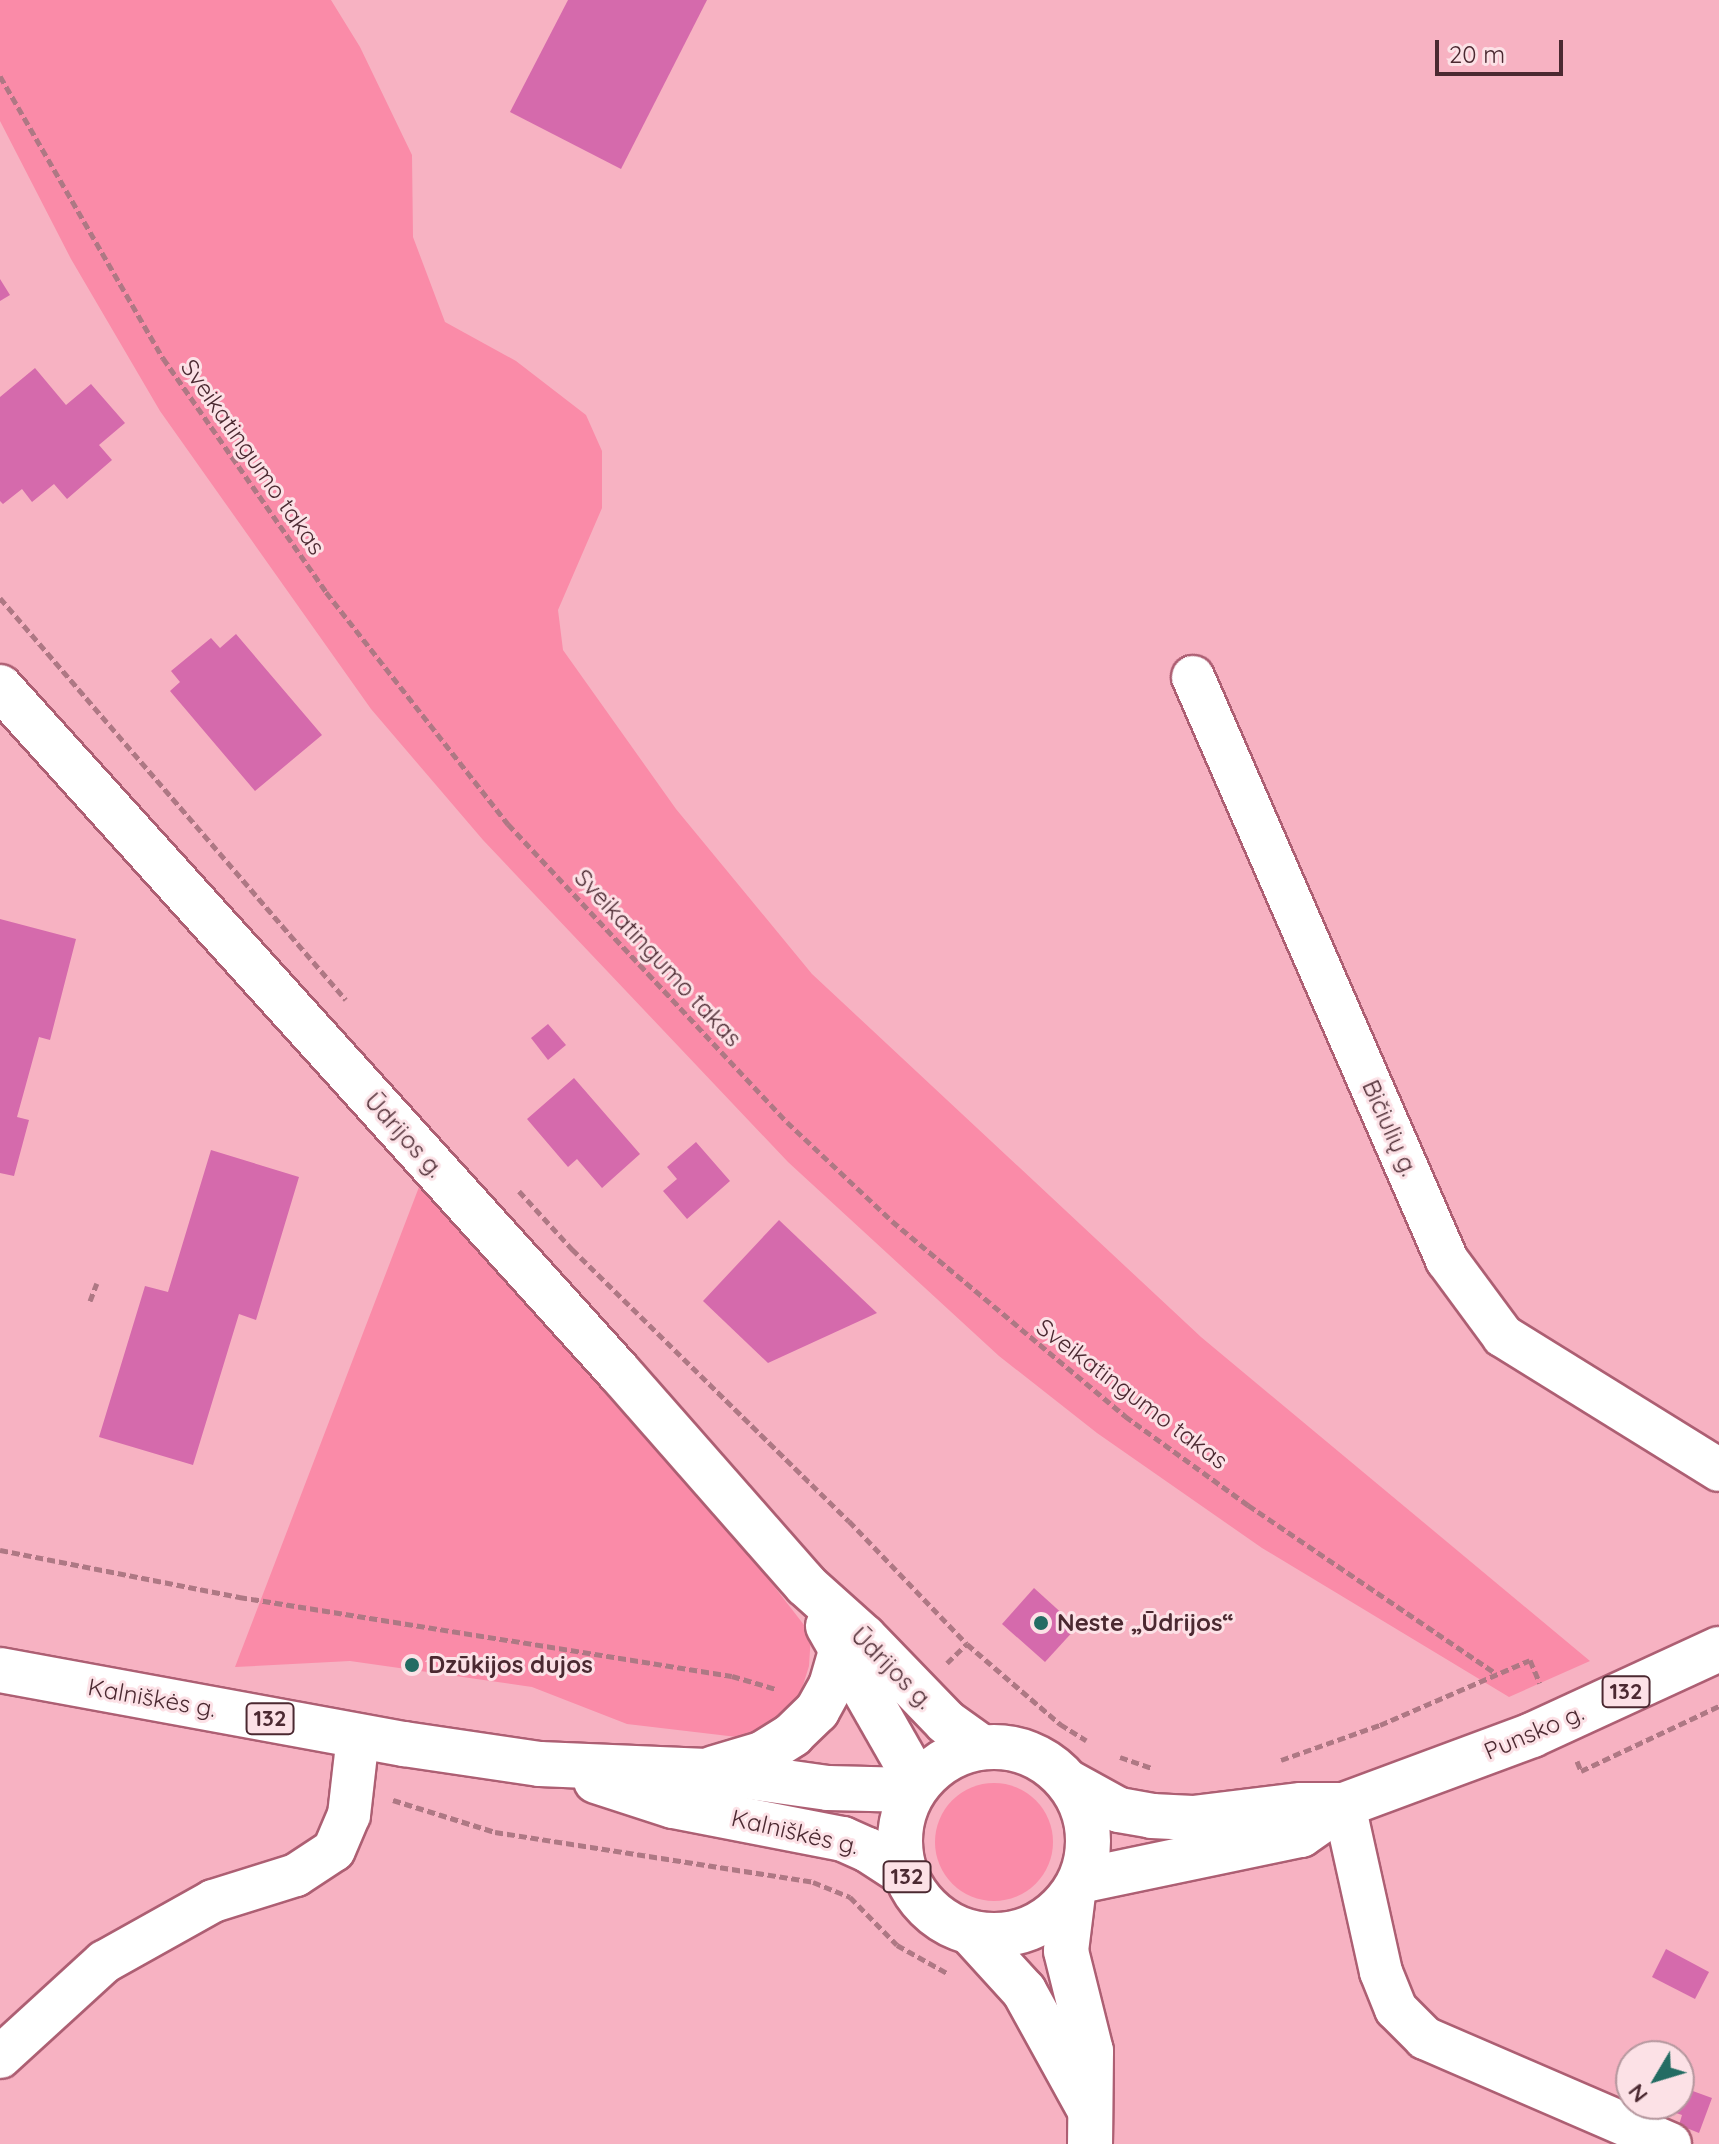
<!DOCTYPE html>
<meta charset="utf-8">
<style>
body{margin:0}
#map{position:relative;width:1719px;height:2144px;overflow:hidden;background:#f7b2c2;font-family:Quicksand,sans-serif}
div>[style]{position:absolute}
[style*='--x']{left:calc(var(--x)*1px);top:calc(var(--y)*1px);width:calc(var(--w)*1px);rotate:calc(var(--a)*1deg)}
.green>*{inset:0;background:#fa8ba8}
.round{border-radius:50%}
.building>*{inset:0;background:#d56aac}
.path>*{height:5px;margin-top:-2.5px;transform-origin:0;background:repeating-linear-gradient(90deg,#ae7884 0 8px,transparent 0 12px)}
.roads{filter:drop-shadow(2px 0 #ad5f73) drop-shadow(-2px 0 #ad5f73) drop-shadow(0 2px #ad5f73) drop-shadow(0 -2px #ad5f73)}
.minor>*{height:42px;margin:-21px;padding:0 21px;transform-origin:21px;border-radius:21px;background:#fff}
.secondary>*{height:44px;margin:-22px;padding:0 22px;transform-origin:22px;border-radius:22px;background:#fff}
.primary>*{height:44px;margin:-22px;padding:0 22px;transform-origin:22px;border-radius:22px;background:#fff}
.primary>.ring{margin:-22px;padding:0;box-sizing:content-box;background:none;border:44px solid #fff;border-radius:50%}
.dots>*{width:22px;height:22px;translate:-50% -50%;box-sizing:border-box;border:4px solid #fce1e6;border-radius:50%}
span{translate:-50% -50%;white-space:nowrap;text-align:center;line-height:1.15;-webkit-text-stroke:6px #fce1e6;paint-order:stroke}
.shield-label span{padding:2px 6px;background:#fce1e6;border:2px solid;border-radius:6px;-webkit-text-stroke-width:0}
.shield-label{font-size:22px;color:#4b2931;font-weight:700}
.street-label{font-size:24px;color:#4b2931}
.poi-label{font-size:24px;color:#4b2931;font-weight:700}
.left{translate:0 -50%;text-align:left}
.north{position:absolute;left:1615px;top:2040px;width:80px;height:80px;box-sizing:border-box;background:#fce1e6;border:2px solid #b5979e;border-radius:50%;rotate:232deg;font-size:22px;font-weight:700;line-height:32px;text-align:center;color:#4b2931}
.north::after{content:'';display:block;margin:auto;width:28px;height:36px;background:#236c63;clip-path:polygon(50% 0,100% 100%,50% 72%,0 100%)}
.scale{position:absolute;left:1435px;top:40px;width:128px;height:36px;box-sizing:border-box;border:4px solid #4b2931;border-top:0;padding-left:10px;font-size:24px;line-height:28px;white-space:nowrap;color:#4b2931;-webkit-text-stroke:6px #fce1e6;paint-order:stroke}
</style>
<div id="map">
<div class="green">
<i style="clip-path:polygon(0 0,331px 0,360px 47px,412px 155px,413px 237px,445px 322px,516px 361px,586px 415px,602px 451px,602px 508px,558px 610px,563px 650px,676px 809px,812px 974px,1201px 1337px,1590px 1661px,1509px 1697px,1262px 1548px,1097px 1433px,999px 1356px,788px 1162px,483px 840px,371px 709px,160px 411px,71px 259px,0 121px)"></i>
<i style="clip-path:polygon(419px 1187px,746px 1550px,811px 1634px,809px 1666px,800px 1695px,776px 1723px,737px 1737px,627px 1724px,532px 1687px,350px 1661px,235px 1667px)"></i>
<i class="round" style="left:935px;top:1783px;width:118px;height:118px"></i>
</div>
<div class="building">
<i style="clip-path:polygon(568px 0,707px 0,621px 169px,510px 112px)"></i>
<i style="clip-path:polygon(0 279px,10px 295px,0 301px)"></i>
<i style="clip-path:polygon(35px 368px,66px 405px,91px 384px,125px 423px,99px 445px,112px 460px,67px 499px,54px 484px,32px 502px,22px 489px,3px 504px,0 501px,0 397px)"></i>
<i style="clip-path:polygon(236px 634px,322px 735px,255px 791px,170px 691px,180px 682px,171px 671px,211px 638px,220px 648px)"></i>
<i style="clip-path:polygon(0 919px,76px 939px,50px 1040px,39px 1037px,17px 1117px,29px 1120px,14px 1176px,0 1173px)"></i>
<i style="clip-path:polygon(548px 1024px,566px 1045px,548px 1060px,531px 1038px)"></i>
<i style="clip-path:polygon(574px 1078px,640px 1154px,602px 1188px,577px 1159px,568px 1167px,527px 1119px)"></i>
<i style="clip-path:polygon(696px 1142px,730px 1181px,687px 1219px,663px 1191px,677px 1179px,667px 1167px)"></i>
<i style="clip-path:polygon(211px 1150px,299px 1177px,256px 1320px,239px 1314px,193px 1465px,99px 1437px,145px 1286px,168px 1292px)"></i>
<i style="clip-path:polygon(779px 1220px,877px 1313px,768px 1363px,703px 1301px)"></i>
<i style="clip-path:polygon(1034px 1588px,1077px 1627px,1045px 1662px,1002px 1624px)"></i>
<i style="clip-path:polygon(1666px 1949px,1709px 1972px,1695px 1999px,1652px 1977px)"></i>
<i style="clip-path:polygon(1679px 2086px,1712px 2098px,1699px 2133px,1679px 2125px,1682px 2115px,1667px 2110px,1669px 2104px,1679px 2104px)"></i>
</div>
<div class="path">
<i style="--x:0;--y:76;--w:326;--a:60"></i>
<i style="--x:163;--y:358;--w:285;--a:55.1"></i>
<i style="--x:326;--y:592;--w:295;--a:51.9"></i>
<i style="--x:508;--y:824;--w:408;--a:46.9"></i>
<i style="--x:787;--y:1122;--w:144;--a:43.3"></i>
<i style="--x:892;--y:1221;--w:304;--a:39.9"></i>
<i style="--x:1125;--y:1416;--w:152;--a:35.9"></i>
<i style="--x:1248;--y:1505;--w:297;--a:34.2"></i>
<i style="--x:0;--y:598;--w:530;--a:49.28"></i>
<i style="--x:519;--y:1191;--w:79;--a:47.6"></i>
<i style="--x:572;--y:1249;--w:388;--a:44.5"></i>
<i style="--x:849;--y:1521;--w:170;--a:46.2"></i>
<i style="--x:967;--y:1644;--w:123;--a:40.7"></i>
<i style="--x:1060;--y:1724;--w:31;--a:32"></i>
<i style="--x:90;--y:1301;--w:19;--a:-69"></i>
<i style="--x:0;--y:1550;--w:244;--a:11.1"></i>
<i style="--x:239;--y:1597;--w:499;--a:9.1"></i>
<i style="--x:732;--y:1676;--w:46;--a:16.5"></i>
<i style="--x:947;--y:1663;--w:28;--a:-44"></i>
<i style="--x:1120;--y:1757;--w:34;--a:19"></i>
<i style="--x:1281;--y:1760;--w:105;--a:-19.5"></i>
<i style="--x:1380;--y:1725;--w:163;--a:-23.4"></i>
<i style="--x:1530;--y:1660;--w:25;--a:67"></i>
<i style="--x:1577;--y:1761;--w:11;--a:68"></i>
<i style="--x:1581;--y:1771;--w:153;--a:-25.2"></i>
<i style="--x:393;--y:1800;--w:107;--a:17.4"></i>
<i style="--x:495;--y:1832;--w:322;--a:8.9"></i>
<i style="--x:813;--y:1882;--w:40;--a:22"></i>
<i style="--x:850;--y:1897;--w:67;--a:45.6"></i>
<i style="--x:897;--y:1945;--w:57;--a:29.2"></i>
</div>
<div class="roads">
<div class="minor">
<i style="--x:1193;--y:677;--w:636;--a:66.46"></i>
<i style="--x:1447;--y:1260;--w:94;--a:53.6"></i>
<i style="--x:1503;--y:1336;--w:254;--a:31.8"></i>
<i style="--x:1344;--y:1805;--w:171;--a:77.5"></i>
<i style="--x:1381;--y:1972;--w:40;--a:68"></i>
<i style="--x:1396;--y:2009;--w:41;--a:45"></i>
<i style="--x:1425;--y:2038;--w:267;--a:23.4"></i>
<i style="--x:0;--y:2057;--w:141;--a:-42.4"></i>
<i style="--x:104;--y:1962;--w:125;--a:-29.2"></i>
<i style="--x:213;--y:1901;--w:87;--a:-17.4"></i>
<i style="--x:296;--y:1875;--w:45;--a:-33.3"></i>
<i style="--x:334;--y:1850;--w:38;--a:-67"></i>
<i style="--x:349;--y:1815;--w:80;--a:-83.5"></i>
</div>
<div class="secondary">
<i style="--x:0;--y:687;--w:923;--a:47.9"></i>
<i style="--x:619;--y:1372;--w:283;--a:48.7"></i>
<i style="--x:806;--y:1585;--w:78;--a:41.9"></i>
<i style="--x:864;--y:1637;--w:118;--a:46"></i>
<i style="--x:946;--y:1722;--w:43;--a:35.5"></i>
<i style="--x:828;--y:1626;--w:182;--a:60.3"></i>
<i style="--x:1073;--y:1894;--w:57;--a:97"></i>
<i style="--x:1066;--y:1951;--w:103;--a:76"></i>
<i style="--x:1091;--y:2051;--w:93;--a:90.6"></i>
<i style="--x:971;--y:1933;--w:79;--a:47.6"></i>
<i style="--x:1024;--y:1991;--w:132;--a:61.1"></i>
</div>
<div class="primary">
<i style="--x:0;--y:1670;--w:411;--a:10.4"></i>
<i style="--x:404;--y:1744;--w:137;--a:8.4"></i>
<i style="--x:540;--y:1764;--w:167;--a:2.4"></i>
<i style="--x:707;--y:1771;--w:122;--a:8"></i>
<i style="--x:828;--y:1788;--w:85;--a:1.3"></i>
<i class="ring" style="left:900px;top:1747px;width:144px;height:144px"></i>
<i style="--x:714;--y:1768;--w:50;--a:-16.3"></i>
<i style="--x:762;--y:1754;--w:36;--a:-32"></i>
<i style="--x:792;--y:1735;--w:35;--a:-44"></i>
<i style="--x:817;--y:1711;--w:29;--a:-61"></i>
<i style="--x:831;--y:1686;--w:36;--a:-74"></i>
<i style="--x:596;--y:1781;--w:81;--a:18"></i>
<i style="--x:673;--y:1806;--w:173;--a:11"></i>
<i style="--x:843;--y:1839;--w:27;--a:24"></i>
<i style="--x:868;--y:1850;--w:44;--a:33"></i>
<i style="--x:1068;--y:1782;--w:58;--a:28.8"></i>
<i style="--x:1119;--y:1810;--w:34;--a:10"></i>
<i style="--x:1152;--y:1816;--w:41;--a:2.8"></i>
<i style="--x:1193;--y:1818;--w:109;--a:-6.9"></i>
<i style="--x:1301;--y:1805;--w:43;--a:0"></i>
<i style="--x:1080;--y:1881;--w:226;--a:-11.8"></i>
<i style="--x:1301;--y:1835;--w:52;--a:-34.9"></i>
<i style="--x:1344;--y:1805;--w:201;--a:-20.4"></i>
<i style="--x:1532;--y:1735;--w:206;--a:-24.7"></i>
</div>
</div>
<div class="dots">
<i style="left:1041px;top:1623px;background:#236c63"></i>
<i style="left:412px;top:1665px;background:#236c63"></i>
</div>
<div class="shield-label">
<span style="left:1626px;top:1692px">132</span>
<span style="left:270px;top:1719px">132</span>
<span style="left:907px;top:1877px">132</span>
</div>
<div class="street-label">
<span style="left:253px;top:457px;rotate:55deg">Sveikatingumo takas</span>
<span style="left:658px;top:958px;rotate:47deg">Sveikatingumo takas</span>
<span style="left:1390px;top:1128px;rotate:66deg">Bičiulių g.</span>
<span style="left:404px;top:1135px;rotate:48deg">Ūdrijos g.</span>
<span style="left:1132px;top:1394px;rotate:37deg">Sveikatingumo takas</span>
<span style="left:892px;top:1668px;rotate:45deg">Ūdrijos g.</span>
<span style="left:152px;top:1698px;rotate:10deg">Kalniškės g.</span>
<span style="left:1534px;top:1732px;rotate:-23deg">Punsko g.</span>
<span style="left:795px;top:1832px;rotate:13deg">Kalniškės g.</span>
</div>
<div class="poi-label">
<span class="left" style="left:1057px;top:1623px">Neste „Ūdrijos“</span>
<span class="left" style="left:428px;top:1665px">Dzūkijos dujos</span>
</div>
<div class="north">N</div>
<div class="scale">20 m</div>
</div>
